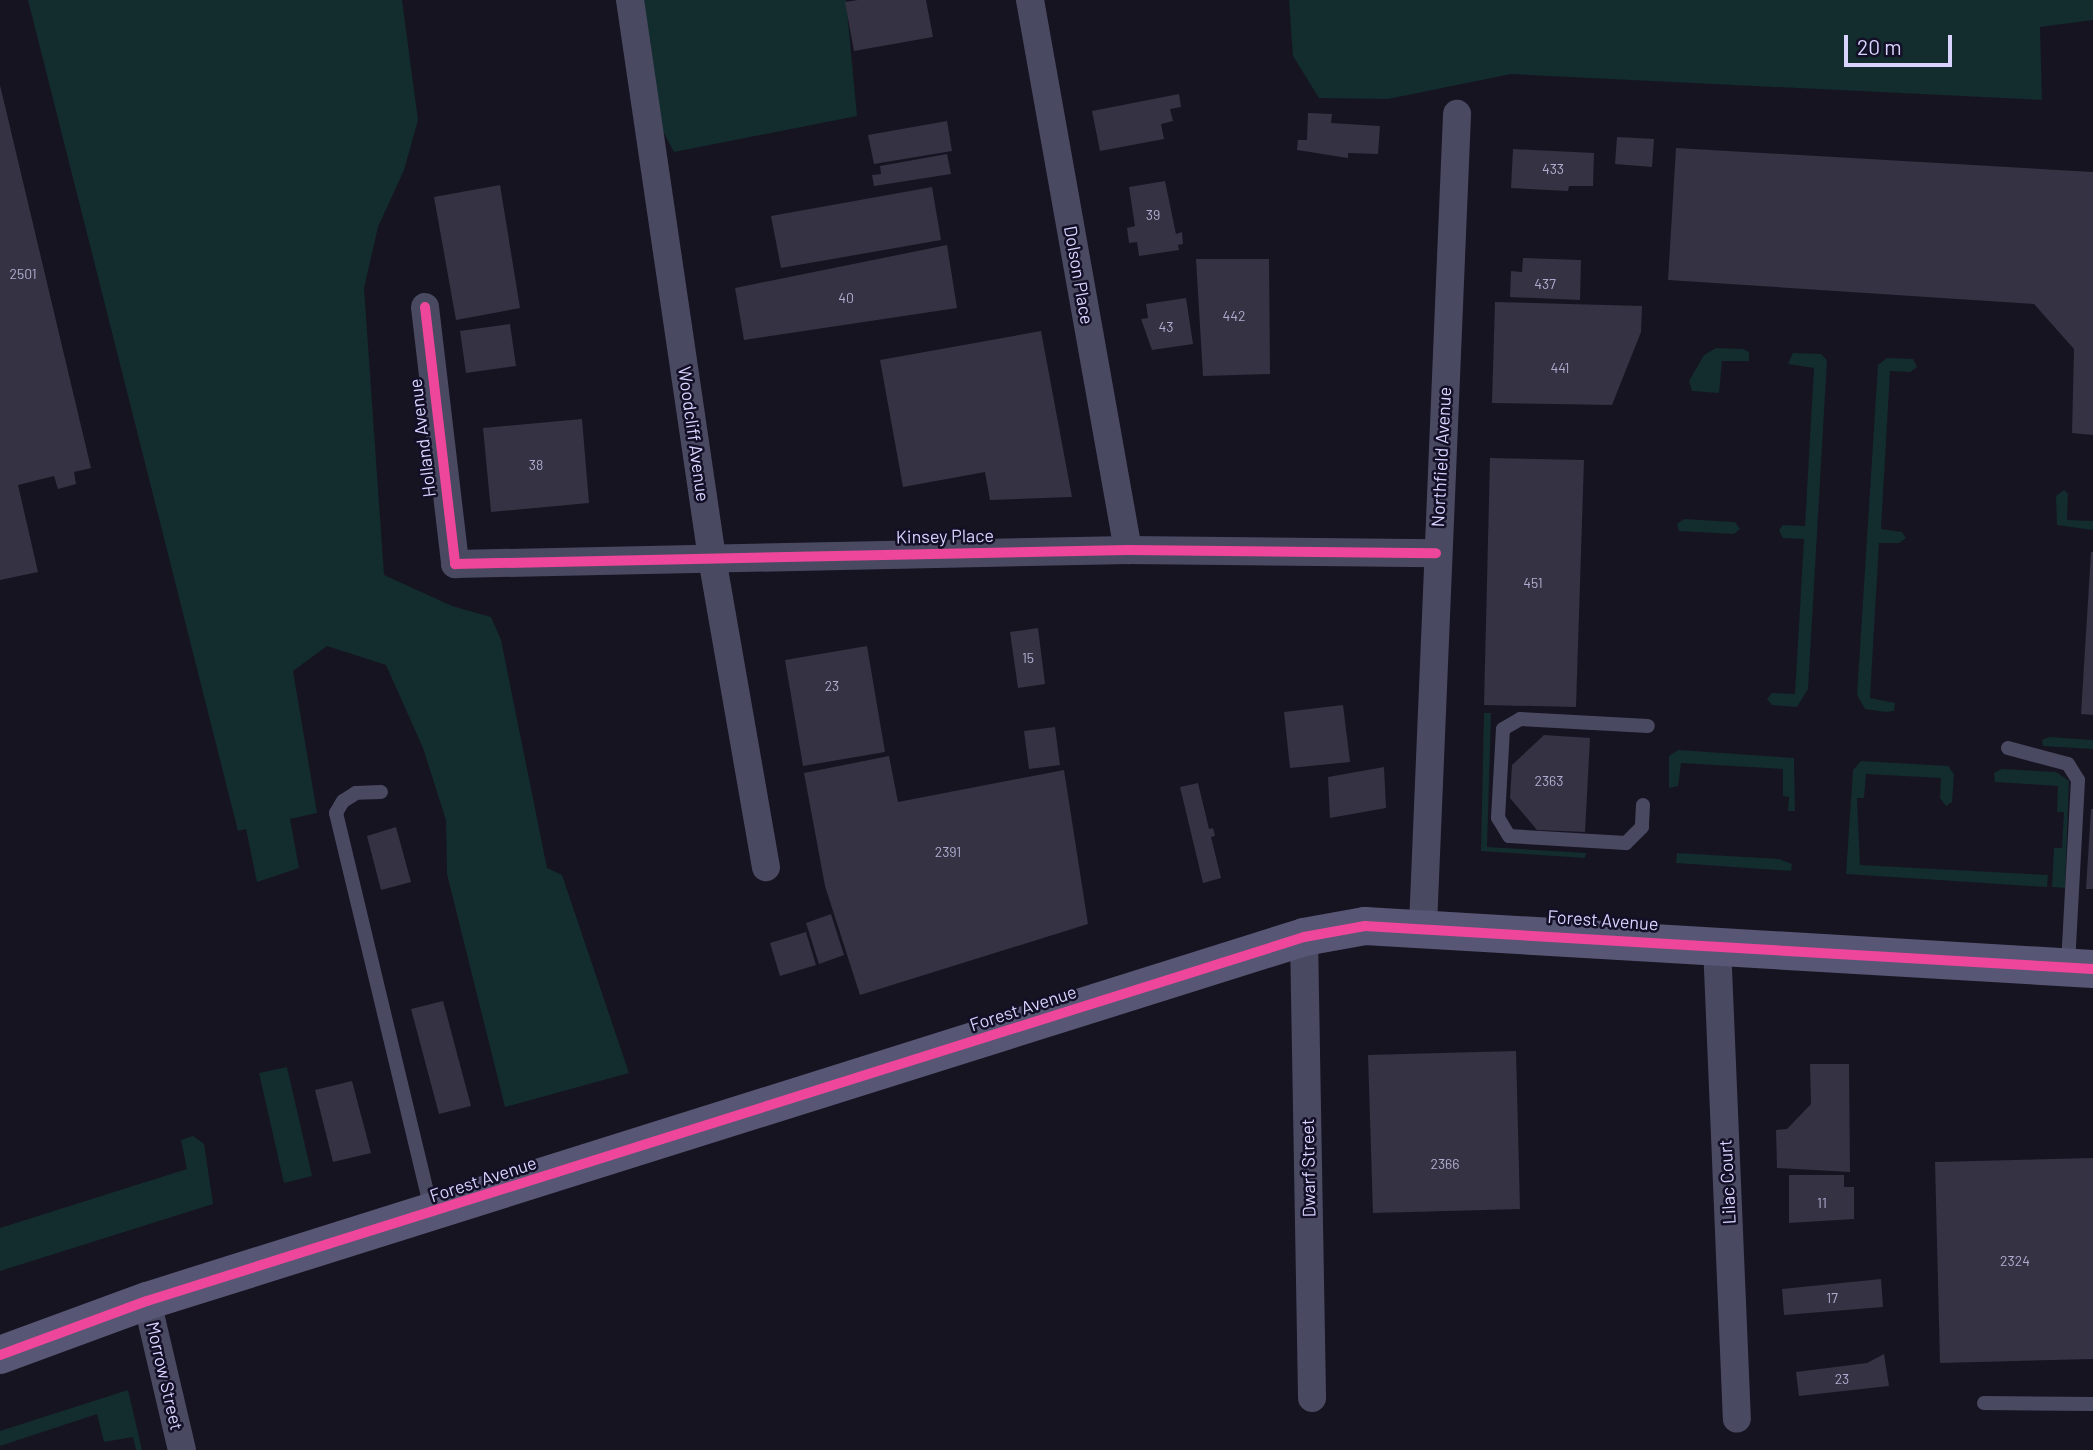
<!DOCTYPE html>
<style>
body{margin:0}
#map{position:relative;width:2093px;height:1450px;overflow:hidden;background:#161421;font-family:Barlow,sans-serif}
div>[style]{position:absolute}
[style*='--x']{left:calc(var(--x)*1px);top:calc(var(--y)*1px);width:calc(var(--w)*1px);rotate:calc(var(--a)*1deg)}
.green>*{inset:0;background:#132c2d}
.building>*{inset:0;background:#343243}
.lane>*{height:14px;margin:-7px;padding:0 7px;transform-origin:7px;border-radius:7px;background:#4a4962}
.street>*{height:28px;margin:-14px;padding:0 14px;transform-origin:14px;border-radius:14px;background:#4a4962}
.secondary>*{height:38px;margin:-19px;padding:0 19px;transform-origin:19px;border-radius:19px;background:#575674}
.cycleway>*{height:10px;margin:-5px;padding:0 5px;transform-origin:5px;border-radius:5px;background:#ed469a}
span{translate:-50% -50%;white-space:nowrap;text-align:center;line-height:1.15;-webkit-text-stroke:5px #130f26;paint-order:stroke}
.number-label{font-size:14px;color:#b0acd0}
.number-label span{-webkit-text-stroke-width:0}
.street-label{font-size:18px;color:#d9d4ff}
.scale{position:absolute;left:1844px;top:35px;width:108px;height:32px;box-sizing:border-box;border:4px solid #d9d4ff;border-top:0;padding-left:9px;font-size:21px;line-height:24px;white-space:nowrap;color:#d9d4ff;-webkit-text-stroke:5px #130f26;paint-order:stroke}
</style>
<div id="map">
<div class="green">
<i style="clip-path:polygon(28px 0,402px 0,418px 120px,404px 170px,378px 227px,364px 288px,384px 575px,452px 606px,491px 617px,501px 640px,547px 868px,562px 875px,629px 1073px,505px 1107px,447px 874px,446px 820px,423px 748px,386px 665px,327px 646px,293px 671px,317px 813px,290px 819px,299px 868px,257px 882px,246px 829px,238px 831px)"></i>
<i style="clip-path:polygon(633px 0,846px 0,857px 116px,674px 152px,660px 126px)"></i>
<i style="clip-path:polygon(1289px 0,2093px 0,2093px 20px,2040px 27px,2042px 100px,1511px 74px,1388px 99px,1319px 98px,1293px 56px)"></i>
<i style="clip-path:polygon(1743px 349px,1749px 352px,1749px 361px,1722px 361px,1719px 393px,1692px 391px,1689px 381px,1704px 355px,1716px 348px)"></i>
<i style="clip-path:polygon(1793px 353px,1821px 354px,1827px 360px,1808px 689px,1797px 707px,1772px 705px,1767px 699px,1772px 693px,1795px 694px,1804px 539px,1783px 538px,1779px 530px,1783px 525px,1805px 526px,1814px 368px,1788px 364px)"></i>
<i style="clip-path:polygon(1887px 358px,1913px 359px,1917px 367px,1910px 372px,1890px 371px,1881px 529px,1902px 532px,1906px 538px,1899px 543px,1879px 543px,1870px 698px,1895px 703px,1894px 711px,1885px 712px,1865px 709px,1857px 695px,1878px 365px)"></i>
<i style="clip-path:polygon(2064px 490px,2068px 494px,2067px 520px,2093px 521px,2093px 530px,2057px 525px,2056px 496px)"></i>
<i style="clip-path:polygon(1684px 519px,1735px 522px,1740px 529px,1734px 534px,1679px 531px,1677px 524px)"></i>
<i style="clip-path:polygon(1484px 713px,1491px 713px,1487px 847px,1586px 853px,1585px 858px,1481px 851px)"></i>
<i style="clip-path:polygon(2049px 737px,2093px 740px,2093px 749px,2043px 746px,2042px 740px)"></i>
<i style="clip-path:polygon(1678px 750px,1794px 758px,1795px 811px,1788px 811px,1789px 797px,1783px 796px,1783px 769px,1681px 763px,1678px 786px,1669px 788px,1669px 756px)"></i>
<i style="clip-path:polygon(1861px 761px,1948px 766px,1954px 774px,1952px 802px,1946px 806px,1940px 798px,1941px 778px,1866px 774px,1864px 798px,1857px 798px,1860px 865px,2048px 875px,2047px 887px,1846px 874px,1853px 770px)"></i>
<i style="clip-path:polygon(2002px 769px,2056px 772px,2069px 781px,2065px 888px,2052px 887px,2054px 848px,2062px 848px,2064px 812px,2057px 812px,2058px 786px,1995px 782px,1994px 773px)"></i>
<i style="clip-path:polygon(1677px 853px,1779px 859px,1792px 864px,1791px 871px,1676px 863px)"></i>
<i style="clip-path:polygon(287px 1067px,312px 1176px,284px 1183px,259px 1073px)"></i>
<i style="clip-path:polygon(193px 1136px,204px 1144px,213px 1204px,0 1271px,0 1228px,187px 1169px,181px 1140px)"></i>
<i style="clip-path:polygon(128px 1390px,142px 1450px,136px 1450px,133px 1437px,104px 1442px,97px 1414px,0 1446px,0 1431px)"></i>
</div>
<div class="building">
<i style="clip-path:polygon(858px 0,926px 0,933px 37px,854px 51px,845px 2px)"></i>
<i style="clip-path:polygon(0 85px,91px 468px,74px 472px,76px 484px,58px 489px,54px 476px,18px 485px,38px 572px,0 580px)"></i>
<i style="clip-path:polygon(1179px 94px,1181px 107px,1170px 109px,1173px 121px,1161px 124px,1164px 139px,1100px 151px,1092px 111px)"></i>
<i style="clip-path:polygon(1308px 113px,1332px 114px,1331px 123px,1380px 126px,1378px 154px,1348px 153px,1348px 158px,1297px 150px,1298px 140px,1307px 140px)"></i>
<i style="clip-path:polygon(947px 121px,952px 151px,874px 164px,868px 135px)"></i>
<i style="clip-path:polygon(1617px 137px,1654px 139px,1652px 167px,1615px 164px)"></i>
<i style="clip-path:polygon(1676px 148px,2093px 172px,2093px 435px,2072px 433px,2074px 349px,2034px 304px,1668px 280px)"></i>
<i style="clip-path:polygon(1513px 149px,1594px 153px,1593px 186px,1569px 186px,1568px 191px,1511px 188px)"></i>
<i style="clip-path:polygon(947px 154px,951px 174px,874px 186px,872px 175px,881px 174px,880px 166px)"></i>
<i style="clip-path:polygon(1165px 181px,1176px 234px,1182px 232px,1183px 244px,1178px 245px,1179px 250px,1139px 256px,1137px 242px,1129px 243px,1127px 228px,1135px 226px,1129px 187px)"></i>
<i style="clip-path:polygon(500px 185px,520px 308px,456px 320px,434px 197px)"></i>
<i style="clip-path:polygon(932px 187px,941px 240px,781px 268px,771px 216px)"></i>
<i style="clip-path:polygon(947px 245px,957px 308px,744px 340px,735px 288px)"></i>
<i style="clip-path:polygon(1523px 258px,1581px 260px,1580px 300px,1510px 297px,1511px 271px,1522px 272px)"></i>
<i style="clip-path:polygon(1196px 259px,1269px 259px,1270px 374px,1203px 376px)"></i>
<i style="clip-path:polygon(1186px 298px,1193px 344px,1152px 350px,1141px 319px,1148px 318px,1146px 304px)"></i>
<i style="clip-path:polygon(1495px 302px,1642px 306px,1641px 332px,1612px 405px,1492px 403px)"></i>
<i style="clip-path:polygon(510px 324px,516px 366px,466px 373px,460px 331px)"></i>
<i style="clip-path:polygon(1041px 331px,1072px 497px,990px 500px,985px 472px,903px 487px,880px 360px)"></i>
<i style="clip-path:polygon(582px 419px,589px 503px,491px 512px,483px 428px)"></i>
<i style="clip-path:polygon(1490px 458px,1584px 460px,1576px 707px,1484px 705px)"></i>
<i style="clip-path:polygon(2091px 552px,2093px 552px,2093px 715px,2081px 714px)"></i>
<i style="clip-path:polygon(1038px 628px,1045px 684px,1018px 688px,1010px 632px)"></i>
<i style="clip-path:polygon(867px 646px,885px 752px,803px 766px,785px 660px)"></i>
<i style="clip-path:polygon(1343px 705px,1350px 762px,1290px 768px,1284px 712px)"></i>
<i style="clip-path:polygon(1055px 727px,1060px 765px,1029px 769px,1024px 731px)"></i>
<i style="clip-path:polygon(1544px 735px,1590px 738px,1585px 832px,1537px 830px,1510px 798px,1512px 765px)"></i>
<i style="clip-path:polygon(889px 756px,898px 802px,1064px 770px,1088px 924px,860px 995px,825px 886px,804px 773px)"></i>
<i style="clip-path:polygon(1384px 767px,1386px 808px,1330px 818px,1328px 777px)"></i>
<i style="clip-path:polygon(1198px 783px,1209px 829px,1213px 828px,1215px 836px,1211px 837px,1221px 878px,1203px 883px,1180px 787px)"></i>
<i style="clip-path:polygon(2091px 809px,2093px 809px,2093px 889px,2086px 889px)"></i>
<i style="clip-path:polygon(396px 827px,411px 882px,381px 890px,367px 836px)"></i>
<i style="clip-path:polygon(831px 914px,844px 955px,819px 964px,806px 923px)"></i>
<i style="clip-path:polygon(806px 932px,816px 965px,780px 976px,770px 943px)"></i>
<i style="clip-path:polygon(443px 1001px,471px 1106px,439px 1114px,411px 1009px)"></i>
<i style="clip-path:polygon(1516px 1051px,1520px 1209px,1373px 1213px,1368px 1055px)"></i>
<i style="clip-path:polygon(1810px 1064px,1849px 1064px,1850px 1172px,1777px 1168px,1776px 1130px,1787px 1129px,1811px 1104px)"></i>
<i style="clip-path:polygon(352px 1081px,371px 1153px,333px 1162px,315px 1090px)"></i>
<i style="clip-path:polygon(2093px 1158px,2093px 1359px,1940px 1363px,1935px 1162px)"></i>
<i style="clip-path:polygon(1789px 1175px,1844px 1175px,1844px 1187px,1854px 1187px,1854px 1219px,1789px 1223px)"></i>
<i style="clip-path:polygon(1881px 1279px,1883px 1307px,1784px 1315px,1782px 1289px)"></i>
<i style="clip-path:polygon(1884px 1354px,1889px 1386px,1799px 1396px,1796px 1372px,1867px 1363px)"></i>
</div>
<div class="lane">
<i style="--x:2008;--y:748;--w:62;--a:14.9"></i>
<i style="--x:2068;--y:764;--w:19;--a:58"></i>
<i style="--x:2078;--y:780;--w:186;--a:93.1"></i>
<i style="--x:381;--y:792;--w:25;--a:178"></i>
<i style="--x:356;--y:793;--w:15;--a:148"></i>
<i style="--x:343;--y:801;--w:14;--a:120"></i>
<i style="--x:336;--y:813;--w:407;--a:76.5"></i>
<i style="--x:1643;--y:805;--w:22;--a:93"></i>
<i style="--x:1642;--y:827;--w:23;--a:135"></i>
<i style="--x:1626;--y:843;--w:117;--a:-176.6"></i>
<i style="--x:1509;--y:836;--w:21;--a:-121"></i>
<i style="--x:1498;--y:818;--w:89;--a:-86.8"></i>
<i style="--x:1503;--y:729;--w:20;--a:-30"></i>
<i style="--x:1520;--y:719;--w:128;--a:3.1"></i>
<i style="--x:1984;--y:1403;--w:109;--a:0.5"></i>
</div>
<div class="street">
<i style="--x:630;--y:0;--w:564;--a:81.64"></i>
<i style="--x:712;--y:558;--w:314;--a:80.1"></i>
<i style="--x:1030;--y:0;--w:559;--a:79.9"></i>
<i style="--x:425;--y:307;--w:259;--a:83.3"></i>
<i style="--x:455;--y:564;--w:673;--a:-1.19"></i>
<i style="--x:1128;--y:550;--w:308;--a:0.6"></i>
<i style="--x:1423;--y:926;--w:813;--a:-87.6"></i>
<i style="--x:1304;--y:937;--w:461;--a:89"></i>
<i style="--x:1717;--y:945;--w:474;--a:87.6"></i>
<i style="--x:147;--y:1301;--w:153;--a:76.8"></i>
</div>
<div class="secondary">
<i style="--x:0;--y:1355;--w:157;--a:-20.2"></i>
<i style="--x:147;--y:1301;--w:1213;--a:-17.46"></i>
<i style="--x:1304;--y:937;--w:62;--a:-10.2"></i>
<i style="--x:1365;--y:926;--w:729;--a:3.38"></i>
</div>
<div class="cycleway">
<i style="--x:425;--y:307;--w:259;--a:83.3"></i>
<i style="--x:455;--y:564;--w:673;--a:-1.19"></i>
<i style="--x:1128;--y:550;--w:308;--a:0.6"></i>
<i style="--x:0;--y:1355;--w:157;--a:-20.2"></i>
<i style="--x:147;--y:1301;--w:1213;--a:-17.46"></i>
<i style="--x:1304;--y:937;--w:62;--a:-10.2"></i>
<i style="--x:1365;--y:926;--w:729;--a:3.38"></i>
</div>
<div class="number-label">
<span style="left:1553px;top:169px">433</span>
<span style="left:1153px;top:215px">39</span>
<span style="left:23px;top:274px">2501</span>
<span style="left:1545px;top:284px">437</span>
<span style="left:846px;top:298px">40</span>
<span style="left:1234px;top:316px">442</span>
<span style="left:1166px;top:327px">43</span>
<span style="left:1560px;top:368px">441</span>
<span style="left:536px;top:465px">38</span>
<span style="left:1533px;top:583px">451</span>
<span style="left:1028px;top:658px">15</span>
<span style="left:832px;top:686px">23</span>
<span style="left:1549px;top:781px">2363</span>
<span style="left:948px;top:852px">2391</span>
<span style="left:1445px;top:1164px">2366</span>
<span style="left:1822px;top:1203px">11</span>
<span style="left:2015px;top:1261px">2324</span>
<span style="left:1832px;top:1298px">17</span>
<span style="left:1842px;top:1379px">23</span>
</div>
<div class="street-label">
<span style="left:1079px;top:275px;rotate:80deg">Dolson Place</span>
<span style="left:694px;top:434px;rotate:82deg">Woodcliff Avenue</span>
<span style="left:422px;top:438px;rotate:-97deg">Holland Avenue</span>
<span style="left:1441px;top:457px;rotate:-87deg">Northfield Avenue</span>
<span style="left:945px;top:536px;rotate:-1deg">Kinsey Place</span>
<span style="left:1603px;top:920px;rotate:4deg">Forest Avenue</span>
<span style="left:1023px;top:1008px;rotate:-18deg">Forest Avenue</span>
<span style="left:1308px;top:1168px;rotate:-91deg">Dwarf Street</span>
<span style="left:483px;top:1179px;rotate:-18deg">Forest Avenue</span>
<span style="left:1727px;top:1182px;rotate:-93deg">Lilac Court</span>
<span style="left:165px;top:1376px;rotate:77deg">Morrow Street</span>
</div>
<div class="scale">20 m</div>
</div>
